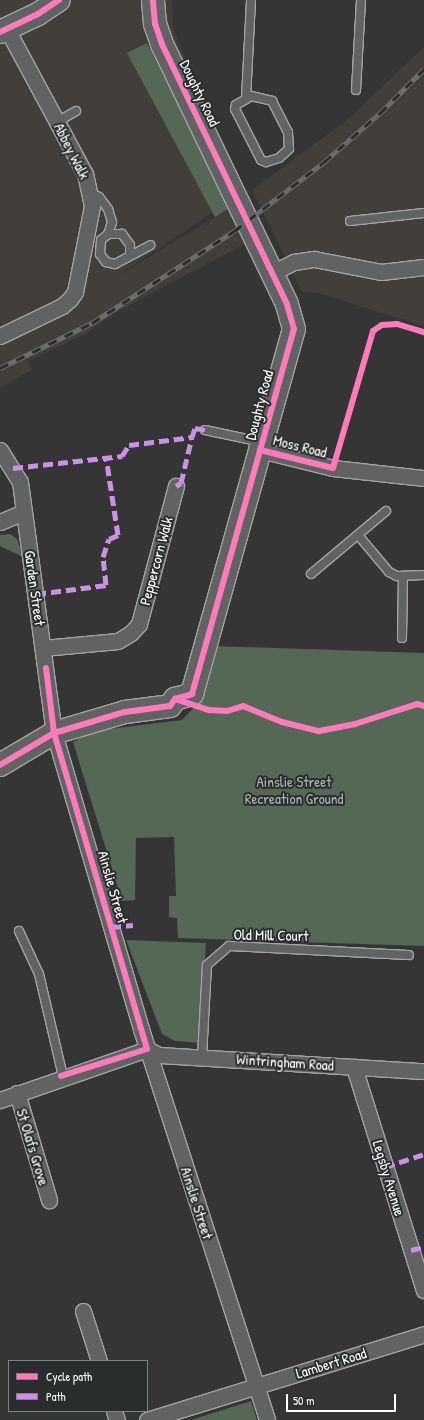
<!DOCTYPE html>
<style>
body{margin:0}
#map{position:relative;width:424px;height:1420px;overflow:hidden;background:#353535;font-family:"Patrick Hand",sans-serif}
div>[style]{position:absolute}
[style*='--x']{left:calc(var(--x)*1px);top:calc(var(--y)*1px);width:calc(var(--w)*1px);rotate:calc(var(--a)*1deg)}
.built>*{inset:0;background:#423f3b}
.green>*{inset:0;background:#556755}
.roads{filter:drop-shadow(1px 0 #a4a4a4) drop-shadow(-1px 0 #a4a4a4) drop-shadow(0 1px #a4a4a4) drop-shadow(0 -1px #a4a4a4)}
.lane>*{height:8px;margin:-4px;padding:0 4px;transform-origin:4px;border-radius:4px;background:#616262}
.street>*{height:15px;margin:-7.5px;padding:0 7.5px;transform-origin:7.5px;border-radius:7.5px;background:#616262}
.secondary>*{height:22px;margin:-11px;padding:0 11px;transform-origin:11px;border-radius:11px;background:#616262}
.rail>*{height:4.5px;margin-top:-2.25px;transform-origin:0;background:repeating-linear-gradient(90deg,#2a2d2e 0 9px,#6b6c6c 0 18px);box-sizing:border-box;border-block:1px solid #6b6c6c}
.quiet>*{height:5px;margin-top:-2.5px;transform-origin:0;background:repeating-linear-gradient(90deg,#ce8fe9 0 10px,transparent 0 15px)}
.cycleway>*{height:6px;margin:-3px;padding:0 3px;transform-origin:3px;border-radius:3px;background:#fd7abc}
span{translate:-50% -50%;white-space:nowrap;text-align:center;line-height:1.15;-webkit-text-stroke:4px #2a2d2e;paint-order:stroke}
.street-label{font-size:15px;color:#fff}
.park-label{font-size:15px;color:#acb7ac}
.legend{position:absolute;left:8px;top:1360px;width:140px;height:52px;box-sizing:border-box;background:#2a2d2e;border:1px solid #7f8182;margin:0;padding:5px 7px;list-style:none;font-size:12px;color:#fff}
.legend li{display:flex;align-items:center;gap:8px;height:20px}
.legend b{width:20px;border:1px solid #7f8182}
.scale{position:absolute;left:286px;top:1394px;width:110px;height:18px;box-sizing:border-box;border:2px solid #fff;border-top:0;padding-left:5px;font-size:12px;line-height:14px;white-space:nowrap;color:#fff;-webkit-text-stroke:3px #2a2d2e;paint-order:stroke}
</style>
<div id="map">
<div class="built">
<i style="clip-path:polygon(0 0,172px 0,173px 29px,242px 193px,111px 280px,228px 209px,246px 243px,117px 312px,85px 334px,28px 361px,32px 370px,0 388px)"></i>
<i style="clip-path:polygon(424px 47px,424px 75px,388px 109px,424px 76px,424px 326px,315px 292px,302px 292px,252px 190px,346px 121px)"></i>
</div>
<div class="green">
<i style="clip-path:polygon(147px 43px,229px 208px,215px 217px,127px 53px)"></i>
<i style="clip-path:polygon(10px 534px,17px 539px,23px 557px,0 546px,0 535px)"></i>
<i style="clip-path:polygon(213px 646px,424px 653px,424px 946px,178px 938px,177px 918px,169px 917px,169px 896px,176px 896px,174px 837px,136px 838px,135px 900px,122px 901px,73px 742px,93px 731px,182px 720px,202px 699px)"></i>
<i style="clip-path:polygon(126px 940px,206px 943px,200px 1043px,175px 1041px,162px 1034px)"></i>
<i style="clip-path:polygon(251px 1401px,257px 1420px,191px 1420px)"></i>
</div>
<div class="roads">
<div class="lane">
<i style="--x:356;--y:90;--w:90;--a:-86.8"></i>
<i style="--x:251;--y:96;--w:22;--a:13"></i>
<i style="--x:272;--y:101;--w:35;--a:63"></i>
<i style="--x:288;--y:132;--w:17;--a:87"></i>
<i style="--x:289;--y:149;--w:13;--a:138"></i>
<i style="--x:279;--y:158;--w:14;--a:163"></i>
<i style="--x:266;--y:162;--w:5;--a:-158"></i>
<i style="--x:261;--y:160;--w:57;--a:-117"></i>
<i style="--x:235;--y:109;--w:4;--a:-76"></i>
<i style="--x:236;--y:105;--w:17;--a:-31"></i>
<i style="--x:246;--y:99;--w:99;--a:-87.1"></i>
<i style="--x:57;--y:122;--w:22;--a:-30"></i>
<i style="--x:91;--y:193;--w:9;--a:27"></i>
<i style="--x:99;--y:197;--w:15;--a:53"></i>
<i style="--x:108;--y:209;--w:14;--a:73"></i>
<i style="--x:112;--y:222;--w:13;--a:108"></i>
<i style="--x:350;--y:221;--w:74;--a:-6.2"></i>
<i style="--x:130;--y:254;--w:9;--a:-90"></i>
<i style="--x:130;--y:245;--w:14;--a:-126"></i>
<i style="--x:122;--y:234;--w:14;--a:180"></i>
<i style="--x:108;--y:234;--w:9;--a:139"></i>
<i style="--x:101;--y:240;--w:14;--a:94"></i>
<i style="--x:100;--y:254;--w:10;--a:53"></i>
<i style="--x:106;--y:262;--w:9;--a:13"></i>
<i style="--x:115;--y:264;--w:40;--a:-28"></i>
<i style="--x:205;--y:430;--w:57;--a:12.1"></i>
<i style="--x:358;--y:535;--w:48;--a:50"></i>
<i style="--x:389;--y:572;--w:9;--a:27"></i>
<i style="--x:397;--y:576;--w:27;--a:-2"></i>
<i style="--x:311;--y:574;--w:98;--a:-40"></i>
<i style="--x:402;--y:638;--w:62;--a:-89.1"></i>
<i style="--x:19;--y:931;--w:47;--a:65.1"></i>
<i style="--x:39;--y:974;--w:105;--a:76.8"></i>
<i style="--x:202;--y:1057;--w:92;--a:-86.9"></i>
<i style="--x:207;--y:965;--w:29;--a:-41"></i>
<i style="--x:229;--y:946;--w:180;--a:2.9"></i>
</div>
<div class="street">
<i style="--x:272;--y:273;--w:25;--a:-27"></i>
<i style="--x:294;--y:262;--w:20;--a:-9"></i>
<i style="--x:314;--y:259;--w:68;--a:11"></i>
<i style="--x:381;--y:272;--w:43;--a:-6.6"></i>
<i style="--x:0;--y:336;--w:69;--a:-25.8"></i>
<i style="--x:62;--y:306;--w:11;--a:-41"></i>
<i style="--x:70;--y:299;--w:9;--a:-54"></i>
<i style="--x:75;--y:292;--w:88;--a:-78.8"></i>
<i style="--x:92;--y:206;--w:33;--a:-102"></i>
<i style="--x:85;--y:174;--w:165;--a:-118.3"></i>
<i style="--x:0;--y:450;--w:38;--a:58"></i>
<i style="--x:20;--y:482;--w:253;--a:82.3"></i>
<i style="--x:54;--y:733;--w:309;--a:73.6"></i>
<i style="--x:141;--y:1029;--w:411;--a:72.1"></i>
<i style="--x:260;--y:450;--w:75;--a:13.9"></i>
<i style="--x:333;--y:468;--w:92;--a:6.3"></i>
<i style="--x:0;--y:522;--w:26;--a:-23"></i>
<i style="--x:43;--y:648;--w:75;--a:-5.3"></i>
<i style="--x:118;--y:641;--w:15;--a:-32"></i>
<i style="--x:131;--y:633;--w:12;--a:-48"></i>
<i style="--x:139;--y:624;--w:143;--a:-75"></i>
<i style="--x:147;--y:1049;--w:13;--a:27"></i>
<i style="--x:159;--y:1055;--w:265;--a:3.5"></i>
<i style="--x:354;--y:1067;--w:234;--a:72.6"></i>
<i style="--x:17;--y:1093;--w:112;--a:73.3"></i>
<i style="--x:0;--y:1100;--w:156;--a:-19.1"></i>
<i style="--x:83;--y:1311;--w:52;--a:72.3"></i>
<i style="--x:114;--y:1411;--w:9;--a:72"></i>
<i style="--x:147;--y:1420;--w:290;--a:-17.2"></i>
</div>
<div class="secondary">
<i style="--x:0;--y:32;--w:42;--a:-25.3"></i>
<i style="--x:38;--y:14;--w:25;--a:-34"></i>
<i style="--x:0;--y:765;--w:63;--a:-30.7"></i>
<i style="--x:54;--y:733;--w:74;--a:-16.5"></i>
<i style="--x:125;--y:712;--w:45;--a:-7.6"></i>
<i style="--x:170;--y:706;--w:9;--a:-54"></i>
<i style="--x:175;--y:699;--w:18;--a:-16"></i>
<i style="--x:192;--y:694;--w:379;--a:-74.4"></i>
<i style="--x:294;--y:329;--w:26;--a:-106"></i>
<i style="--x:287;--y:304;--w:288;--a:-115.7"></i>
<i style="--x:162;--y:44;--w:21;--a:-109"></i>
<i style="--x:155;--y:24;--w:24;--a:-95"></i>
</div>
</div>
<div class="rail">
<i style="--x:0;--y:368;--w:102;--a:-26.1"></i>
<i style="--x:92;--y:323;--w:169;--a:-32.9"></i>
<i style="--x:234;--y:231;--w:113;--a:-37.5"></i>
<i style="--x:324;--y:162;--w:74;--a:-41.2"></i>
<i style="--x:380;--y:113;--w:62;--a:-45"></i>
</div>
<div class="quiet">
<i style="--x:13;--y:468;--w:110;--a:-6.3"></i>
<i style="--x:122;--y:456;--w:13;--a:-58"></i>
<i style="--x:129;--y:445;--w:64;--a:-7.2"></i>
<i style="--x:192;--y:437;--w:9;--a:-72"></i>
<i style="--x:195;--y:428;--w:10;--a:11"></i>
<i style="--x:176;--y:486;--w:6;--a:-31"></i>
<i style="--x:181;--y:483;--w:47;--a:-76.6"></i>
<i style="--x:36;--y:594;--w:71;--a:-7.3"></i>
<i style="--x:106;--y:585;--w:28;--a:-96"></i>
<i style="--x:103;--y:557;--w:19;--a:-72"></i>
<i style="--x:109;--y:539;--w:10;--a:-24"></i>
<i style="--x:118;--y:535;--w:79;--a:-98.7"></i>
<i style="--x:111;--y:927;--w:22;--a:-5"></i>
<i style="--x:385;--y:1167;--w:41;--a:-18.4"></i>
<i style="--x:411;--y:1250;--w:13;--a:-13"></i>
</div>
<div class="cycleway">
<i style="--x:0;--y:32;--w:42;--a:-25.3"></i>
<i style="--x:38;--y:14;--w:25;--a:-34"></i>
<i style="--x:260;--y:450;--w:75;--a:13.9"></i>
<i style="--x:333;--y:468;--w:143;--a:-73.7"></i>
<i style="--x:373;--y:331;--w:11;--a:-34"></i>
<i style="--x:382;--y:325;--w:15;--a:-4"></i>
<i style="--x:397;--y:324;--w:28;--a:17"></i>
<i style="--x:46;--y:668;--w:65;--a:83"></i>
<i style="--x:54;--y:733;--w:329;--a:73.6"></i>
<i style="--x:147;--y:1049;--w:90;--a:162.6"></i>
<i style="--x:175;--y:699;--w:36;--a:18"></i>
<i style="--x:209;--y:710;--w:18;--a:3"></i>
<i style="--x:227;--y:711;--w:17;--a:-17"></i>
<i style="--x:243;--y:706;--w:42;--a:22.3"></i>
<i style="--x:282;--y:722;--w:38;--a:14"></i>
<i style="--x:319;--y:731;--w:37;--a:-11"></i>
<i style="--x:355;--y:724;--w:65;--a:-17.9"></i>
<i style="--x:417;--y:704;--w:7;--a:16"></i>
<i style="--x:0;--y:765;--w:63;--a:-30.7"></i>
<i style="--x:54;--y:733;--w:74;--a:-16.5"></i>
<i style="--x:125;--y:712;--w:45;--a:-7.6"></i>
<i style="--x:170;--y:706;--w:9;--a:-54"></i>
<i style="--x:175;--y:699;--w:18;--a:-16"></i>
<i style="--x:192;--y:694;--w:379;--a:-74.4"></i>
<i style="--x:294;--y:329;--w:26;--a:-106"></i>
<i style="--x:287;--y:304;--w:288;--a:-115.7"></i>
<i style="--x:162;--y:44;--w:21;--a:-109"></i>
<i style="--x:155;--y:24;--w:24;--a:-95"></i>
</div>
<div class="street-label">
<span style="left:200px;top:93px;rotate:64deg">Doughty Road</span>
<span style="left:72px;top:151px;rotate:63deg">Abbey Walk</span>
<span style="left:259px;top:405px;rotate:-75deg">Doughty Road</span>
<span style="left:300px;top:446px;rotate:14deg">Moss Road</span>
<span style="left:156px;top:561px;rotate:-75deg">Peppercorn Walk</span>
<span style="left:35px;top:588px;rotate:82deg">Garden Street</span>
<span style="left:113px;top:887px;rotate:74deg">Ainslie Street</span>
<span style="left:271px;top:935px;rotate:1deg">Old Mill Court</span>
<span style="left:285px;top:1062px;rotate:4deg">Wintringham Road</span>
<span style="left:33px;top:1147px;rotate:73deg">St Olafs Grove</span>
<span style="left:389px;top:1178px;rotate:73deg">Legsby Avenue</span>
<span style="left:197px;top:1203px;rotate:72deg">Ainslie Street</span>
<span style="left:331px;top:1363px;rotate:-17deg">Lambert Road</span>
</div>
<div class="park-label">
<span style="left:294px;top:790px">Ainslie Street<br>Recreation Ground</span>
</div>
<ul class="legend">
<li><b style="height:5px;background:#fd7abc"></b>Cycle path</li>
<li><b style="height:5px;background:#ce8fe9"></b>Path</li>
</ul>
<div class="scale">50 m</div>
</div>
